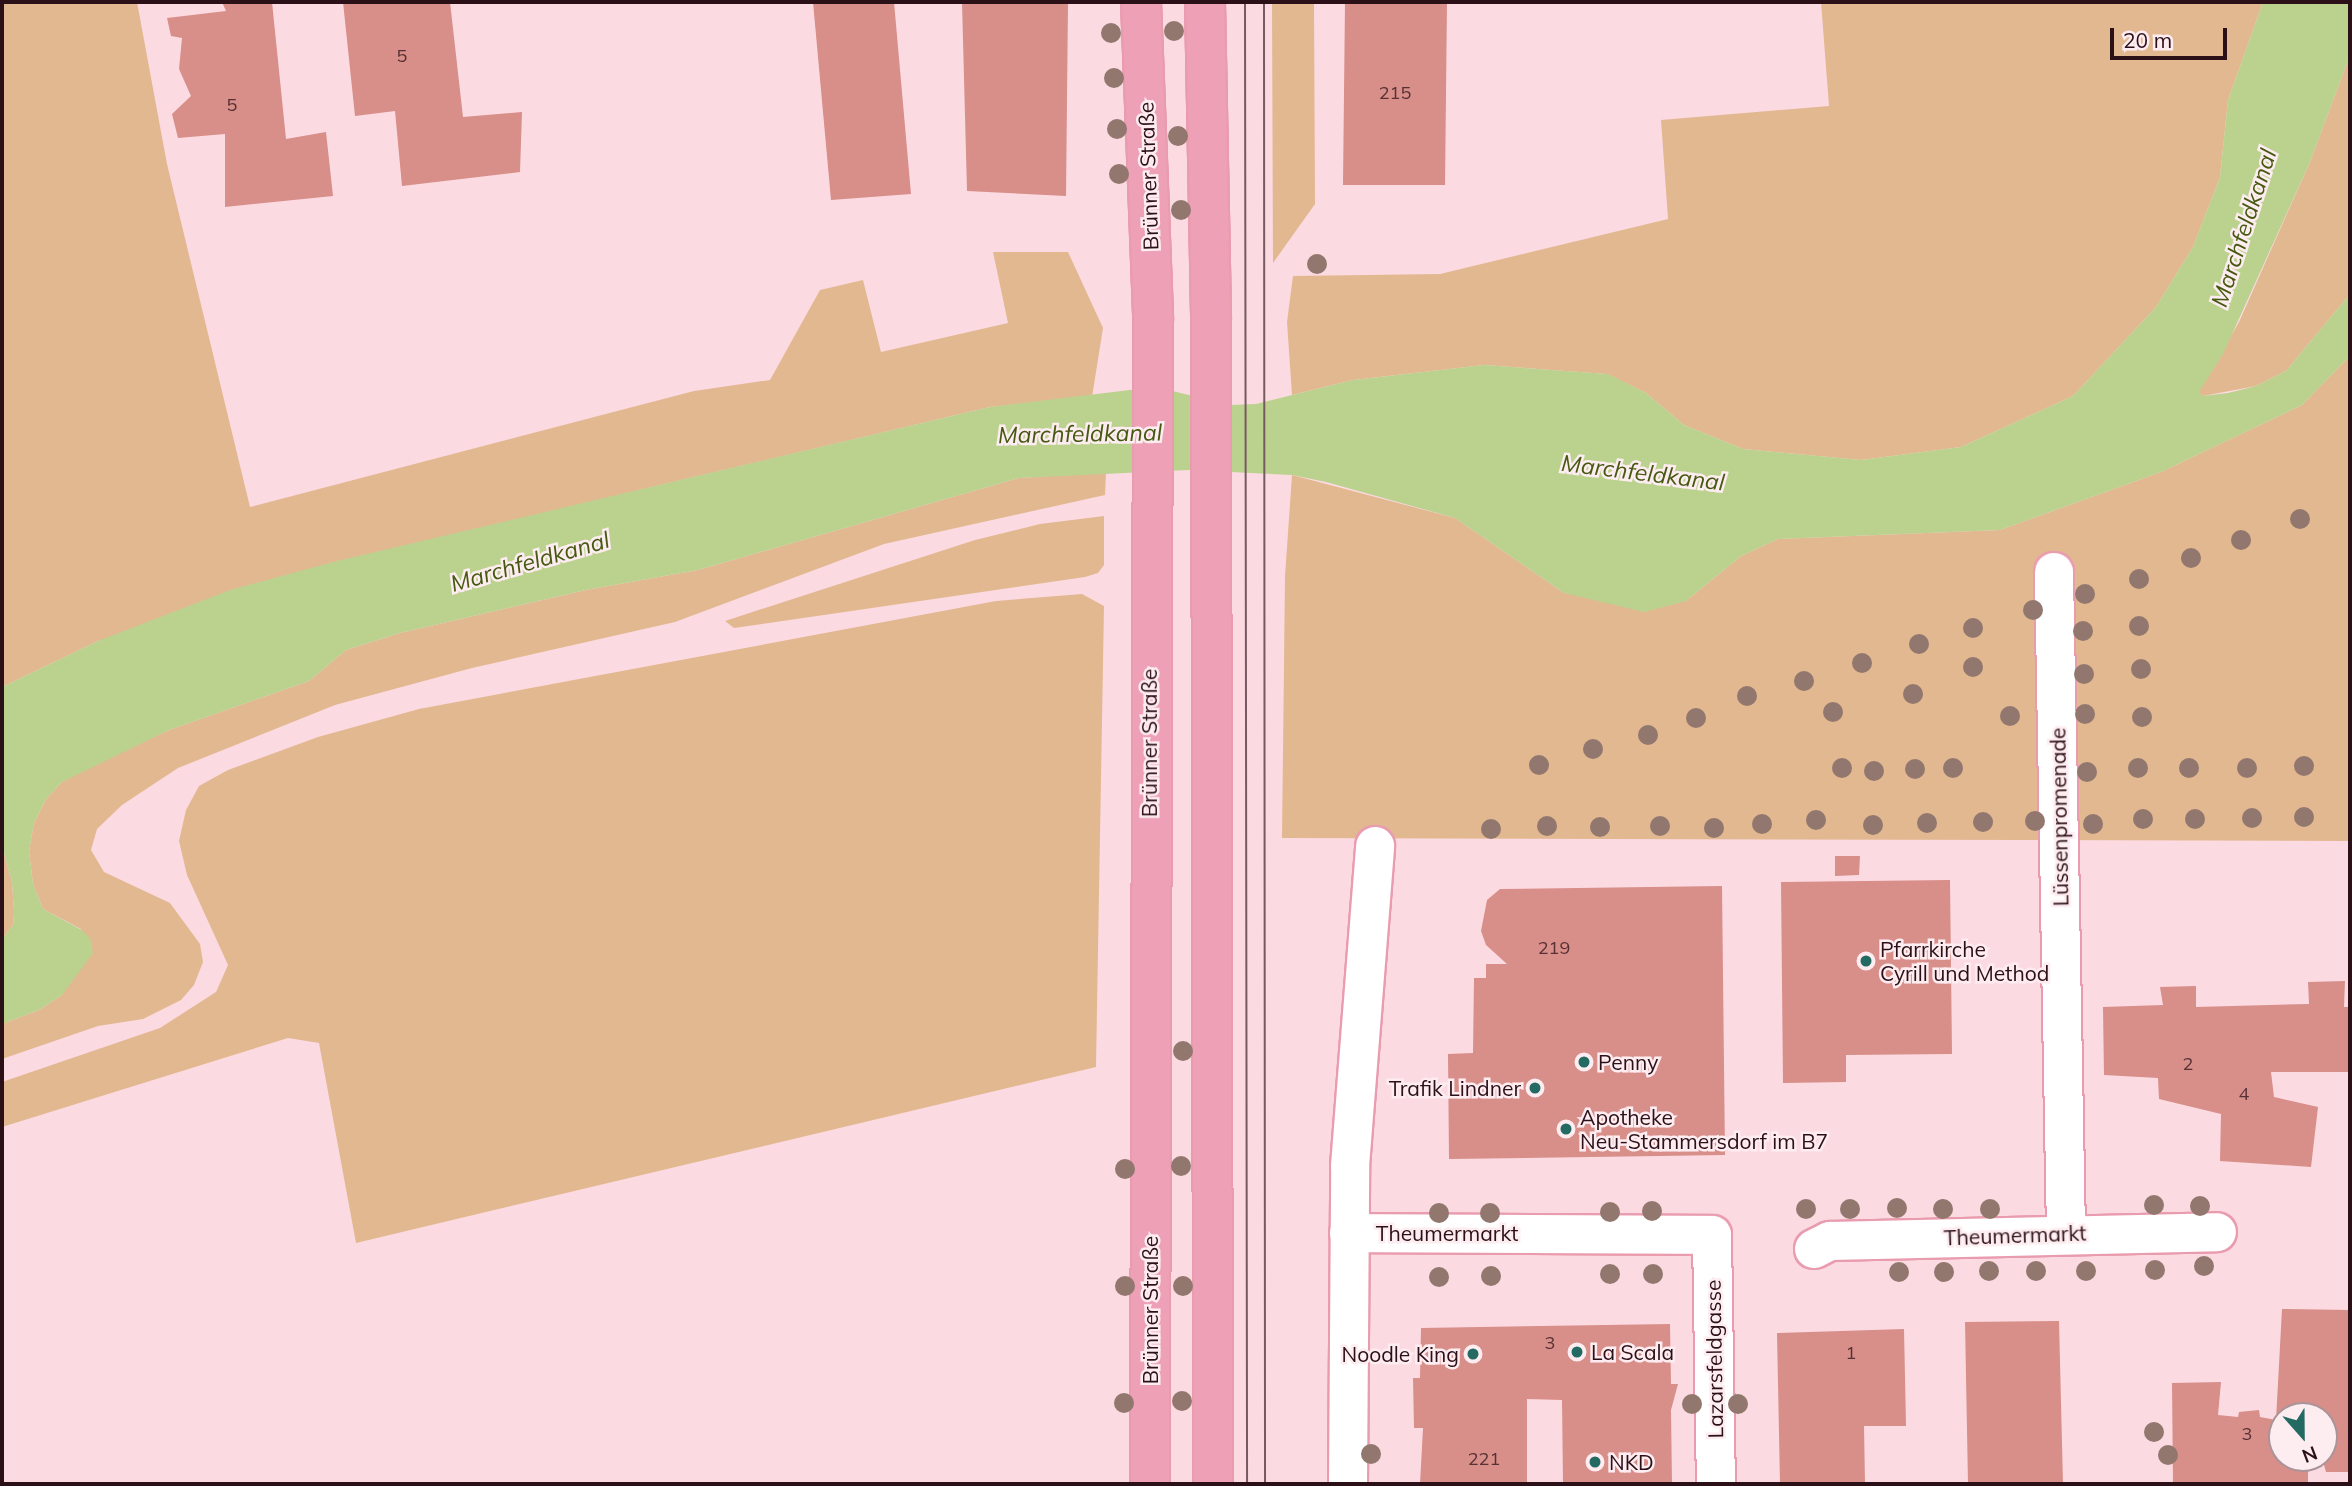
<!DOCTYPE html>
<meta charset="utf-8">
<style>
body{margin:0}
#map{position:relative;width:2352px;height:1486px;overflow:hidden;background:#fcdae1;font-family:Mulish,sans-serif}
div>[style]{position:absolute}
[style*='--x']{left:calc(var(--x)*1px);top:calc(var(--y)*1px);width:calc(var(--w)*1px);rotate:calc(var(--a)*1deg)}
.green>*{inset:0;background:#e2b891}
.water>*{inset:0;background:#bbd28f}
.building>*{inset:0;background:#d88e89}
.roads{filter:drop-shadow(2px 0 #ea9caf) drop-shadow(-2px 0 #ea9caf) drop-shadow(0 2px #ea9caf) drop-shadow(0 -2px #ea9caf)}
.minor>*{height:38px;margin:-19px;padding:0 19px;transform-origin:19px;border-radius:19px;background:#fff}
.major>*{height:38px;margin:-19px;padding:0 19px;transform-origin:19px;border-radius:19px;background:#eea0b7}
.tram>*{height:2px;margin:-1px;padding:0 1px;transform-origin:1px;border-radius:1px;background:#775960}
.trees>*{width:20px;height:20px;margin:-10px;border-radius:50%;background:#92776e}
.dots>*{width:19px;height:19px;translate:-50% -50%;box-sizing:border-box;border:4px solid #fdecf0;border-radius:50%}
span{translate:-50% -50%;white-space:nowrap;text-align:center;line-height:1.15;-webkit-text-stroke:5px #fdecf0;paint-order:stroke}
.number-label{font-size:18px;color:#573034}
.number-label span{-webkit-text-stroke-width:0}
.street-label{font-size:21px;color:#2c1018}
.poi-label{font-size:21px;color:#2c1018}
.left{translate:0 -50%;text-align:left}
.right{translate:-100% -50%;text-align:right}
.water-label{font-size:23px;color:#455910;font-style:italic}
.frame{position:absolute;inset:0;border:4px solid #2c1018;pointer-events:none}
.north{position:absolute;left:2268px;top:1402px;width:70px;height:70px;box-sizing:border-box;background:#fdecf0;border:2px solid #a9949a;border-radius:50%;rotate:159deg;font-size:19px;font-weight:700;line-height:28px;text-align:center;color:#2c1018}
.north::after{content:'';display:block;margin:auto;width:24px;height:32px;background:#236b62;clip-path:polygon(50% 0,100% 100%,50% 72%,0 100%)}
.scale{position:absolute;left:2110px;top:28px;width:117px;height:32px;box-sizing:border-box;border:4px solid #2c1018;border-top:0;padding-left:9px;font-size:21px;line-height:24px;white-space:nowrap;color:#2c1018;-webkit-text-stroke:5px #fdecf0;paint-order:stroke}
</style>
<div id="map">
<div class="green">
<i style="clip-path:polygon(2px 2px,137px 2px,167px 164px,250px 507px,694px 391px,770px 380px,820px 290px,863px 280px,881px 352px,1008px 323px,993px 252px,1068px 252px,1103px 328px,1092px 397px,990px 407px,639px 490px,98px 641px,2px 687px)"></i>
<i style="clip-path:polygon(1272px 2px,1314px 2px,1315px 204px,1273px 263px)"></i>
<i style="clip-path:polygon(1821px 2px,2263px 2px,2228px 100px,2220px 177px,2193px 247px,2156px 307px,2073px 396px,1961px 447px,1861px 460px,1743px 449px,1684px 425px,1646px 393px,1607px 374px,1484px 365px,1353px 380px,1292px 395px,1287px 322px,1293px 276px,1440px 274px,1668px 219px,1661px 120px,1829px 106px)"></i>
<i style="clip-path:polygon(2350px 55px,2350px 294px,2286px 371px,2256px 386px,2203px 396px,2198px 392px,2239px 322px,2310px 162px)"></i>
<i style="clip-path:polygon(2350px 356px,2350px 841px,1282px 838px,1285px 576px,1292px 475px,1455px 518px,1564px 593px,1686px 601px,1741px 556px,1778px 539px,2000px 530px,2161px 472px,2302px 405px)"></i>
<i style="clip-path:polygon(1106px 472px,1105px 495px,884px 544px,675px 622px,472px 668px,335px 705px,178px 768px,122px 805px,97px 829px,91px 850px,104px 872px,170px 903px,200px 944px,203px 962px,194px 985px,181px 1000px,143px 1019px,98px 1026px,2px 1059px,2px 1024px,39px 1010px,62px 995px,81px 929px,43px 909px,33px 884px,29px 851px,34px 823px,46px 799px,62px 782px,96px 763px,169px 730px,309px 681px,346px 650px,400px 633px,586px 590px,698px 570px,1019px 478px)"></i>
<i style="clip-path:polygon(1104px 516px,1104px 565px,1098px 573px,1085px 577px,734px 628px,725px 621px,975px 540px,1040px 524px)"></i>
<i style="clip-path:polygon(1082px 594px,1104px 606px,1096px 1067px,356px 1243px,319px 1043px,288px 1038px,2px 1127px,2px 1082px,160px 1028px,216px 992px,228px 965px,187px 875px,179px 841px,186px 810px,199px 786px,228px 770px,318px 737px,419px 709px,996px 601px)"></i>
<i style="clip-path:polygon(2px 846px,12px 882px,14px 912px,13px 925px,2px 940px)"></i>
</div>
<div class="water">
<i style="clip-path:polygon(2263px 2px,2350px 2px,2350px 55px,2310px 162px,2223px 354px,2199px 392px,2203px 396px,2228px 393px,2256px 386px,2286px 371px,2350px 294px,2350px 356px,2302px 405px,2161px 472px,2000px 530px,1778px 539px,1741px 556px,1686px 601px,1644px 612px,1564px 593px,1455px 518px,1326px 482px,1292px 475px,1189px 470px,1019px 478px,698px 570px,586px 590px,400px 633px,346px 650px,309px 681px,169px 730px,62px 782px,46px 799px,34px 823px,29px 851px,33px 884px,43px 909px,80px 929px,90px 938px,93px 953px,62px 995px,39px 1010px,2px 1024px,2px 940px,13px 925px,14px 912px,12px 882px,2px 846px,2px 687px,98px 641px,230px 590px,337px 561px,990px 407px,1138px 389px,1168px 390px,1231px 405px,1256px 404px,1353px 380px,1484px 365px,1608px 374px,1646px 393px,1684px 425px,1743px 449px,1861px 460px,1961px 447px,2073px 396px,2156px 307px,2193px 247px,2220px 177px,2228px 100px)"></i>
</div>
<div class="building">
<i style="clip-path:polygon(222px 2px,272px 2px,286px 139px,326px 132px,333px 196px,225px 207px,225px 134px,178px 138px,172px 114px,191px 96px,179px 69px,182px 38px,171px 36px,167px 18px,226px 11px)"></i>
<i style="clip-path:polygon(343px 2px,450px 2px,463px 117px,522px 112px,520px 172px,402px 186px,395px 111px,355px 116px)"></i>
<i style="clip-path:polygon(813px 2px,894px 2px,911px 194px,831px 200px)"></i>
<i style="clip-path:polygon(962px 2px,1068px 2px,1066px 196px,967px 191px)"></i>
<i style="clip-path:polygon(1345px 2px,1447px 2px,1445px 185px,1343px 185px)"></i>
<i style="clip-path:polygon(1835px 856px,1860px 856px,1859px 875px,1835px 876px)"></i>
<i style="clip-path:polygon(1950px 880px,1952px 1054px,1846px 1055px,1846px 1082px,1783px 1083px,1781px 882px)"></i>
<i style="clip-path:polygon(1722px 886px,1725px 1155px,1449px 1159px,1448px 1054px,1473px 1053px,1474px 978px,1486px 978px,1486px 964px,1507px 964px,1486px 945px,1481px 931px,1487px 900px,1500px 889px)"></i>
<i style="clip-path:polygon(2345px 981px,2344px 1007px,2350px 1007px,2350px 1072px,2271px 1072px,2274px 1097px,2318px 1107px,2311px 1167px,2220px 1161px,2221px 1114px,2159px 1099px,2158px 1078px,2104px 1075px,2103px 1007px,2163px 1005px,2160px 987px,2196px 986px,2196px 1007px,2309px 1004px,2308px 982px)"></i>
<i style="clip-path:polygon(evenodd,2282px 1309px,2350px 1310px,2350px 1472px,2326px 1472px,2324px 1465px,2308px 1464px,2308px 1484px,2173px 1484px,2172px 1383px,2221px 1382px,2218px 1415px,2238px 1417px,2239px 1412px,2259px 1410px,2260px 1417px,2276px 1420px,2282px 1309px,2282px 1416px,2324px 1416px,2324px 1458px,2282px 1458px,2282px 1416px)"></i>
<i style="clip-path:polygon(2059px 1321px,2063px 1484px,1968px 1484px,1965px 1322px)"></i>
<i style="clip-path:polygon(1670px 1324px,1671px 1384px,1678px 1384px,1671px 1410px,1672px 1484px,1563px 1484px,1562px 1400px,1527px 1399px,1527px 1484px,1420px 1484px,1423px 1428px,1414px 1428px,1413px 1378px,1420px 1378px,1421px 1328px)"></i>
<i style="clip-path:polygon(1904px 1329px,1906px 1426px,1864px 1426px,1865px 1484px,1780px 1484px,1777px 1333px)"></i>
</div>
<div class="roads">
<div class="minor">
<i style="--x:2054;--y:572;--w:662;--a:88.96"></i>
<i style="--x:1349;--y:1233;--w:363;--a:0.3"></i>
<i style="--x:1712;--y:1235;--w:249;--a:89.1"></i>
<i style="--x:1814;--y:1249;--w:18;--a:-27"></i>
<i style="--x:1830;--y:1241;--w:387;--a:-1.3"></i>
<i style="--x:1348;--y:1484;--w:318;--a:-89.6"></i>
<i style="--x:1350;--y:1166;--w:321;--a:-85.5"></i>
</div>
<div class="major">
<i style="--x:1141;--y:2;--w:318;--a:87.8"></i>
<i style="--x:1153;--y:320;--w:1164;--a:90.15"></i>
<i style="--x:1205;--y:2;--w:318;--a:88.9"></i>
<i style="--x:1211;--y:320;--w:1164;--a:89.9"></i>
</div>
</div>
<div class="tram">
<i style="--x:1245;--y:2;--w:1482;--a:89.92"></i>
<i style="--x:1264;--y:2;--w:1482;--a:89.96"></i>
</div>
<div class="trees">
<i style="left:1174px;top:31px"></i>
<i style="left:1111px;top:33px"></i>
<i style="left:1114px;top:78px"></i>
<i style="left:1117px;top:129px"></i>
<i style="left:1178px;top:136px"></i>
<i style="left:1119px;top:174px"></i>
<i style="left:1181px;top:210px"></i>
<i style="left:1317px;top:264px"></i>
<i style="left:2300px;top:519px"></i>
<i style="left:2241px;top:540px"></i>
<i style="left:2191px;top:558px"></i>
<i style="left:2139px;top:579px"></i>
<i style="left:2085px;top:594px"></i>
<i style="left:2033px;top:610px"></i>
<i style="left:2139px;top:626px"></i>
<i style="left:1973px;top:628px"></i>
<i style="left:2083px;top:631px"></i>
<i style="left:1919px;top:644px"></i>
<i style="left:1862px;top:663px"></i>
<i style="left:1973px;top:667px"></i>
<i style="left:2141px;top:669px"></i>
<i style="left:2084px;top:674px"></i>
<i style="left:1804px;top:681px"></i>
<i style="left:1913px;top:694px"></i>
<i style="left:1747px;top:696px"></i>
<i style="left:1833px;top:712px"></i>
<i style="left:2085px;top:714px"></i>
<i style="left:2010px;top:716px"></i>
<i style="left:2142px;top:717px"></i>
<i style="left:1696px;top:718px"></i>
<i style="left:1648px;top:735px"></i>
<i style="left:1593px;top:749px"></i>
<i style="left:1539px;top:765px"></i>
<i style="left:2304px;top:766px"></i>
<i style="left:1842px;top:768px"></i>
<i style="left:1953px;top:768px"></i>
<i style="left:2138px;top:768px"></i>
<i style="left:2189px;top:768px"></i>
<i style="left:2247px;top:768px"></i>
<i style="left:1915px;top:769px"></i>
<i style="left:1874px;top:771px"></i>
<i style="left:2087px;top:772px"></i>
<i style="left:2304px;top:817px"></i>
<i style="left:2252px;top:818px"></i>
<i style="left:2143px;top:819px"></i>
<i style="left:2195px;top:819px"></i>
<i style="left:1816px;top:820px"></i>
<i style="left:2035px;top:821px"></i>
<i style="left:1983px;top:822px"></i>
<i style="left:1927px;top:823px"></i>
<i style="left:1762px;top:824px"></i>
<i style="left:2093px;top:824px"></i>
<i style="left:1873px;top:825px"></i>
<i style="left:1547px;top:826px"></i>
<i style="left:1660px;top:826px"></i>
<i style="left:1600px;top:827px"></i>
<i style="left:1714px;top:828px"></i>
<i style="left:1491px;top:829px"></i>
<i style="left:1183px;top:1051px"></i>
<i style="left:1181px;top:1166px"></i>
<i style="left:1125px;top:1169px"></i>
<i style="left:2154px;top:1205px"></i>
<i style="left:2200px;top:1206px"></i>
<i style="left:1897px;top:1208px"></i>
<i style="left:1806px;top:1209px"></i>
<i style="left:1850px;top:1209px"></i>
<i style="left:1943px;top:1209px"></i>
<i style="left:1990px;top:1209px"></i>
<i style="left:1652px;top:1211px"></i>
<i style="left:1610px;top:1212px"></i>
<i style="left:1439px;top:1213px"></i>
<i style="left:1490px;top:1213px"></i>
<i style="left:2204px;top:1266px"></i>
<i style="left:2155px;top:1270px"></i>
<i style="left:1989px;top:1271px"></i>
<i style="left:2036px;top:1271px"></i>
<i style="left:2086px;top:1271px"></i>
<i style="left:1899px;top:1272px"></i>
<i style="left:1944px;top:1272px"></i>
<i style="left:1610px;top:1274px"></i>
<i style="left:1653px;top:1274px"></i>
<i style="left:1491px;top:1276px"></i>
<i style="left:1439px;top:1277px"></i>
<i style="left:1125px;top:1286px"></i>
<i style="left:1183px;top:1286px"></i>
<i style="left:1182px;top:1401px"></i>
<i style="left:1124px;top:1403px"></i>
<i style="left:1692px;top:1404px"></i>
<i style="left:1738px;top:1404px"></i>
<i style="left:2154px;top:1432px"></i>
<i style="left:1371px;top:1454px"></i>
<i style="left:2168px;top:1455px"></i>
</div>
<div class="dots">
<i style="left:1866px;top:961px;background:#236b62"></i>
<i style="left:1584px;top:1062px;background:#236b62"></i>
<i style="left:1535px;top:1088px;background:#236b62"></i>
<i style="left:1566px;top:1129px;background:#236b62"></i>
<i style="left:1577px;top:1352px;background:#236b62"></i>
<i style="left:1473px;top:1354px;background:#236b62"></i>
<i style="left:1595px;top:1462px;background:#236b62"></i>
</div>
<div class="number-label">
<span style="left:402px;top:56px">5</span>
<span style="left:1395px;top:93px">215</span>
<span style="left:232px;top:105px">5</span>
<span style="left:1554px;top:948px">219</span>
<span style="left:2188px;top:1064px">2</span>
<span style="left:2244px;top:1094px">4</span>
<span style="left:1550px;top:1343px">3</span>
<span style="left:1851px;top:1353px">1</span>
<span style="left:2247px;top:1434px">3</span>
<span style="left:1484px;top:1459px">221</span>
</div>
<div class="street-label">
<span style="left:1148px;top:176px;rotate:-92deg">Brünner Straße</span>
<span style="left:1149px;top:743px;rotate:-90deg">Brünner Straße</span>
<span style="left:2059px;top:817px;rotate:-91deg">Lüssenpromenade</span>
<span style="left:1447px;top:1233px">Theumermarkt</span>
<span style="left:2015px;top:1235px;rotate:-2deg">Theumermarkt</span>
<span style="left:1150px;top:1310px;rotate:-90deg">Brünner Straße</span>
<span style="left:1714px;top:1359px;rotate:-91deg">Lazarsfeldgasse</span>
</div>
<div class="poi-label">
<span class="left" style="left:1880px;top:961px">Pfarrkirche<br>Cyrill und Method</span>
<span class="left" style="left:1598px;top:1062px">Penny</span>
<span class="right" style="left:1521px;top:1088px">Trafik Lindner</span>
<span class="left" style="left:1580px;top:1129px">Apotheke<br>Neu-Stammersdorf im B7</span>
<span class="left" style="left:1591px;top:1352px">La Scala</span>
<span class="right" style="left:1459px;top:1354px">Noodle King</span>
<span class="left" style="left:1609px;top:1462px">NKD</span>
</div>
<div class="water-label">
<span style="left:2244px;top:228px;rotate:-72deg">Marchfeldkanal</span>
<span style="left:1080px;top:434px;rotate:-1deg">Marchfeldkanal</span>
<span style="left:1643px;top:473px;rotate:7deg">Marchfeldkanal</span>
<span style="left:530px;top:562px;rotate:-16deg">Marchfeldkanal</span>
</div>
<div class="frame"></div>
<div class="north">N</div>
<div class="scale">20 m</div>
</div>
